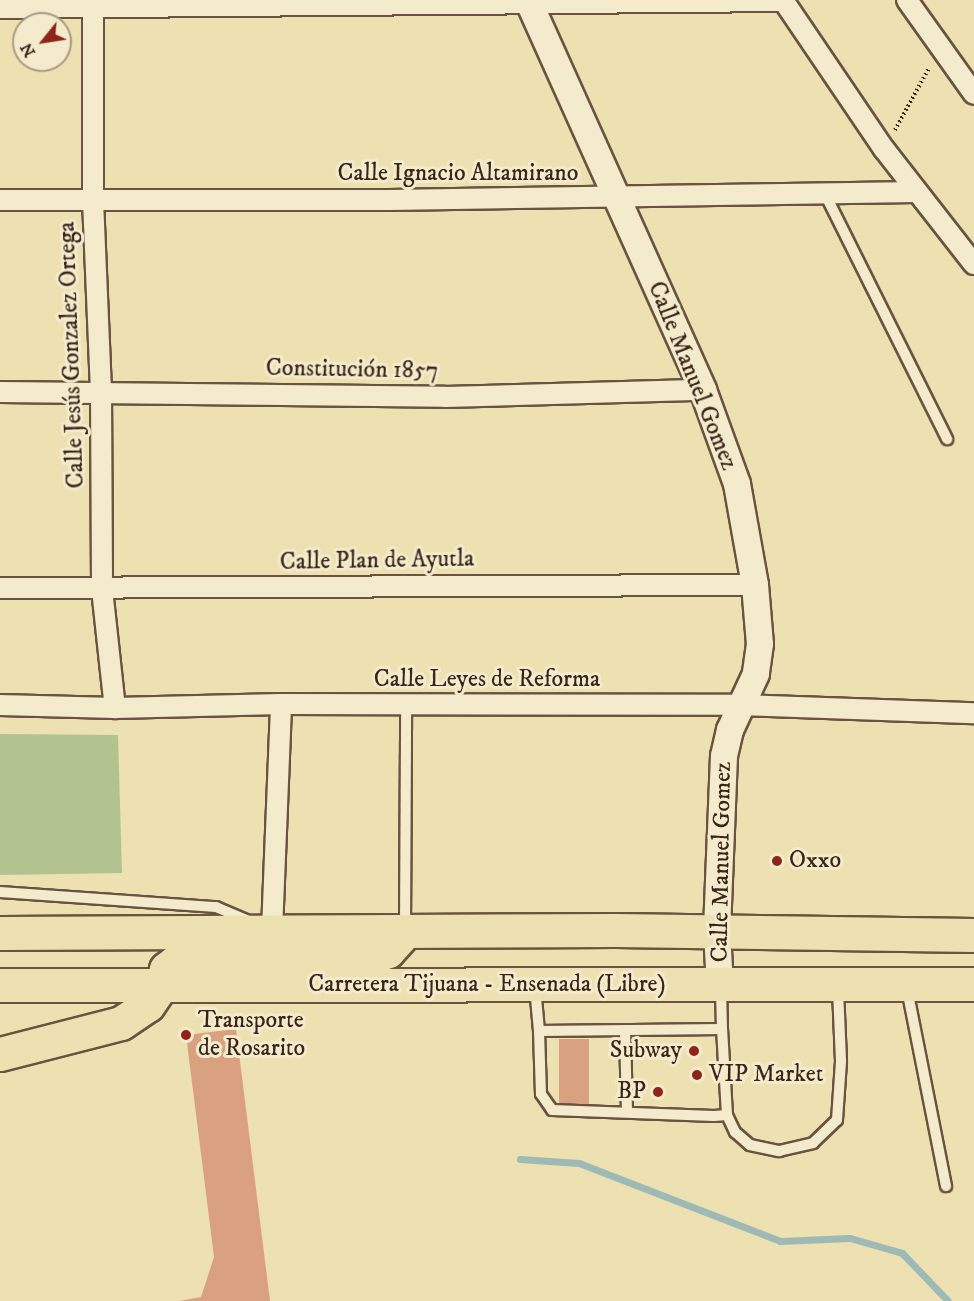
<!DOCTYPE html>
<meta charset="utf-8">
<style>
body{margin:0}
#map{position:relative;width:974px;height:1301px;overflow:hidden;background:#ede0b1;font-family:"IM FELL DW Pica",serif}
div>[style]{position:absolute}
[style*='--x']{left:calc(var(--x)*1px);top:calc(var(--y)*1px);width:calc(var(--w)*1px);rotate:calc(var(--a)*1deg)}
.green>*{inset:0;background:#b3c390}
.stream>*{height:7px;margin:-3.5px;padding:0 3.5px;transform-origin:3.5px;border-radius:3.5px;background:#9ebab7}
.building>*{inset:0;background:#daa181}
.path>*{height:4px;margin-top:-2px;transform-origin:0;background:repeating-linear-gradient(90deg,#3b251b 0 1.5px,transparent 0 4.5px)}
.roads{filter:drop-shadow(2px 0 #685440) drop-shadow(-2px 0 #685440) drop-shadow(0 2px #685440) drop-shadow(0 -2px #685440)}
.service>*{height:10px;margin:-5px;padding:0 5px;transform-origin:5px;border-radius:5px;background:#f3ebcc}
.minor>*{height:20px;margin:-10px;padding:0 10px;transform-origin:10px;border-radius:10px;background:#f3ebcc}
.tertiary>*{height:26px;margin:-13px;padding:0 13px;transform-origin:13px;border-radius:13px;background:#f3ebcc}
.trunk>*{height:33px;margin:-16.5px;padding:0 16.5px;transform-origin:16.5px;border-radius:16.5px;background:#ede0b1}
.dots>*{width:16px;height:16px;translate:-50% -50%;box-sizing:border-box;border:3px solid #f3ebcc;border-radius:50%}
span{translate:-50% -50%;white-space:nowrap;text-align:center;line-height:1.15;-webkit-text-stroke:6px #f3ebcc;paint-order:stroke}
.street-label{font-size:24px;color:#3b251b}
.poi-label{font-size:24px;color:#3b251b}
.left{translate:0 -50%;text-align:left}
.right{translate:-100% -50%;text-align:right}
.north{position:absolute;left:12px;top:12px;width:60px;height:60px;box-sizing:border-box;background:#f3ebcc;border:2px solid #a99c85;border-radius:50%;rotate:240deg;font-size:16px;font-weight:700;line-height:24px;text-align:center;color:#3b251b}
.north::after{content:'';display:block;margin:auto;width:21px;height:27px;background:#8f2418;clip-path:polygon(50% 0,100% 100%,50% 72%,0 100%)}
</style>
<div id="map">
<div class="green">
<i style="clip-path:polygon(0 734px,118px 735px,122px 873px,0 875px)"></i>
</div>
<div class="stream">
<i style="--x:520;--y:1159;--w:59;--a:3.9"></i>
<i style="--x:579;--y:1163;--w:216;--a:21.2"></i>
<i style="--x:780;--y:1241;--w:70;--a:-2.5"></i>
<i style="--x:850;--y:1238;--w:54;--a:16.1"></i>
<i style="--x:902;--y:1253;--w:66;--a:46.2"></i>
</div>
<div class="building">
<i style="clip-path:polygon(236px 1029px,270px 1301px,179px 1301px,201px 1297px,214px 1257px,186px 1035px)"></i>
<i style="clip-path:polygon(559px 1039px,589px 1039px,589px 1104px,559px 1104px)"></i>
</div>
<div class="path">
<i style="--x:895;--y:130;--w:71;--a:-61.3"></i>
</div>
<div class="roads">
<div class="service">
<i style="--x:825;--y:194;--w:274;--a:63.5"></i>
<i style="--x:0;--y:892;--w:217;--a:4"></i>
<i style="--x:216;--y:907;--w:34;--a:23"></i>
<i style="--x:405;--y:927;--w:222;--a:-89.7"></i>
<i style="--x:535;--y:987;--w:44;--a:84.8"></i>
<i style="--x:539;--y:1031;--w:183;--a:-0.6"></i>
<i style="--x:722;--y:1029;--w:42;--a:-91.4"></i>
<i style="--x:907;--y:989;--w:201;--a:78.8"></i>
<i style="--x:625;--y:1030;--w:81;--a:88.6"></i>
<i style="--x:539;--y:1031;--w:63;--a:88.2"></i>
<i style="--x:541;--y:1094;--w:19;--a:55"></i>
<i style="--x:552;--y:1110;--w:162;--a:2.1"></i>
<i style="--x:714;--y:1116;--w:13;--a:-4"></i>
<i style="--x:727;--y:1115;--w:86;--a:-93.3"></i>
<i style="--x:727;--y:1115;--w:19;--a:65"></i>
<i style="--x:735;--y:1132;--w:20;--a:41"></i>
<i style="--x:750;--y:1145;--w:30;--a:12"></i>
<i style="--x:779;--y:1151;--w:35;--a:-13"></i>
<i style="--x:813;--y:1143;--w:33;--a:-44"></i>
<i style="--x:837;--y:1120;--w:59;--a:-86.1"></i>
<i style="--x:841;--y:1061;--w:73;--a:-92.4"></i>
</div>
<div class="minor">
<i style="--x:93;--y:0;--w:200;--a:90"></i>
<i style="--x:93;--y:200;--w:191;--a:87.6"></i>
<i style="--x:101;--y:391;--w:198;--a:89.7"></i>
<i style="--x:102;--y:589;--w:120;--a:83.8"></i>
<i style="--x:783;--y:0;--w:180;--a:55.9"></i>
<i style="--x:884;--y:149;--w:146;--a:52"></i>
<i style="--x:907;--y:0;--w:115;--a:54.5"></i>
<i style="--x:0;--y:8;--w:783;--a:-0.51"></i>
<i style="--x:0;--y:200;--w:389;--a:0"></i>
<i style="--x:389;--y:200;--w:528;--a:-0.87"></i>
<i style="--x:0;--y:392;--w:445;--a:0.6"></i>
<i style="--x:445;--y:397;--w:258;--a:-1.6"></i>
<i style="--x:0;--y:588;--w:755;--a:-0.23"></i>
<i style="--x:0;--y:705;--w:115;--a:1.5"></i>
<i style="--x:115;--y:708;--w:166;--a:-1.4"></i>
<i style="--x:281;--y:704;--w:459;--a:0.1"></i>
<i style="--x:740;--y:705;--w:234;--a:2"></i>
<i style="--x:272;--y:931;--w:227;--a:-87.7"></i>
</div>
<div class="tertiary">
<i style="--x:528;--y:0;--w:427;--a:65.8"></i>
<i style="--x:703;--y:390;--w:100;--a:70.1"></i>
<i style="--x:737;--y:484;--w:103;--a:79.9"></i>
<i style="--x:755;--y:585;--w:59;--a:85.2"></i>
<i style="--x:760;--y:644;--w:30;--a:98"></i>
<i style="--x:756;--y:674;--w:62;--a:114.9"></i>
<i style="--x:730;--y:730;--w:27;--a:103"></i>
<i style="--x:724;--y:756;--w:176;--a:92.3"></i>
<i style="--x:717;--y:932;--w:53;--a:86.8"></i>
</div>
<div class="trunk">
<i style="--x:0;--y:933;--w:616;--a:-0.28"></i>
<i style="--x:616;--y:930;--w:358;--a:0.8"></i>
<i style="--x:0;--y:985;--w:974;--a:-0.06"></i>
<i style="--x:0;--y:1054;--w:125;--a:-14.4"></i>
<i style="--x:121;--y:1023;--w:32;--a:-34"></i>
<i style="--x:148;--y:1005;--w:27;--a:-56"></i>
<i style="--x:163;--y:983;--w:14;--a:-78"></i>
<i style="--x:166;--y:969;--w:10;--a:-37"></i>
<i style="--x:174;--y:963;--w:197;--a:-1.7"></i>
<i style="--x:371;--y:957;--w:18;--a:-19"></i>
<i style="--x:388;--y:951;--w:25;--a:-48"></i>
</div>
</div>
<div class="dots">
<i style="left:777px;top:861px;background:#8f2418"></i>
<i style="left:186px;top:1035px;background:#8f2418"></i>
<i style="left:694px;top:1051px;background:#8f2418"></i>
<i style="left:697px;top:1075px;background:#8f2418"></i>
<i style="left:658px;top:1092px;background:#8f2418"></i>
</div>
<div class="street-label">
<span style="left:458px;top:174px">Calle Ignacio Altamirano</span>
<span style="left:72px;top:355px;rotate:-92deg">Calle Jesús Gonzalez Ortega</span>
<span style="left:352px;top:370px;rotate:1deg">Constitución 1857</span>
<span style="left:692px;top:376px;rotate:68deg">Calle Manuel Gomez</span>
<span style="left:377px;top:561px;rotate:-1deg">Calle Plan de Ayutla</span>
<span style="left:487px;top:680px">Calle Leyes de Reforma</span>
<span style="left:722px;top:862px;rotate:-89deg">Calle Manuel Gomez</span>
<span style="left:487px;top:985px">Carretera Tijuana - Ensenada (Libre)</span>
</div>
<div class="poi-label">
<span class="left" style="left:789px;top:861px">Oxxo</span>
<span class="left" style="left:198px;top:1035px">Transporte<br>de Rosarito</span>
<span class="right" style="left:682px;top:1051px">Subway</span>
<span class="left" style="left:709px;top:1075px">VIP Market</span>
<span class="right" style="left:646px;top:1092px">BP</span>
</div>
<div class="north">N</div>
</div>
